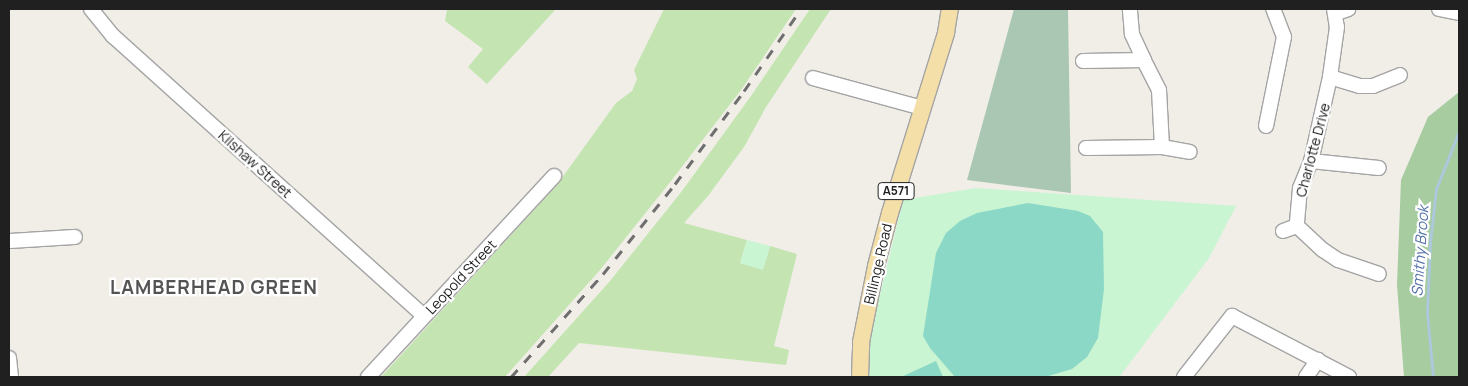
<!DOCTYPE html>
<style>
body{margin:0}
#map{position:relative;width:1468px;height:386px;overflow:hidden;background:#f0eee7;font-family:Manrope,sans-serif}
div>[style]{position:absolute}
[style*='--x']{left:calc(var(--x)*1px);top:calc(var(--y)*1px);width:calc(var(--w)*1px);rotate:calc(var(--a)*1deg)}
.grass>*{inset:0;background:#c4e5b2}
.forest>*{inset:0;background:#a6cca0}
.cemetery>*{inset:0;background:#aac7b3}
.park>*{inset:0;background:#c9f5d3}
.pitch>*{inset:0;background:#8cd8c6}
.stream>*{height:3px;margin:-1.5px;padding:0 1.5px;transform-origin:1.5px;border-radius:1.5px;background:#acc8da}
.roads{filter:drop-shadow(1px 0 #a4a4a4) drop-shadow(-1px 0 #a4a4a4) drop-shadow(0 1px #a4a4a4) drop-shadow(0 -1px #a4a4a4)}
.minor>*{height:14px;margin:-7px;padding:0 7px;transform-origin:7px;border-radius:7px;background:#fff}
.major>*{height:16px;margin:-8px;padding:0 8px;transform-origin:8px;border-radius:8px;background:#f4dfa8}
.rail>*{height:3px;margin-top:-1.5px;transform-origin:0;background:repeating-linear-gradient(90deg,#6e6e6e 0 10px,transparent 0 20px)}
span{translate:-50% -50%;white-space:nowrap;text-align:center;line-height:1.15;-webkit-text-stroke:4.5px #fff;paint-order:stroke}
.shield-label span{padding:1px 4px;background:#fff;border:1px solid;border-radius:4px;-webkit-text-stroke-width:0}
.shield-label{font-size:12px;color:#202020;font-weight:700}
.street-label{font-size:14px;color:#202020}
.water-label{font-size:15px;color:#5471a9;font-style:italic}
.district-label{font-size:19px;color:#535353;font-weight:700;letter-spacing:1px}
.frame{position:absolute;inset:0;border:10px solid #202020;pointer-events:none}
</style>
<div id="map">
<div class="grass">
<i style="clip-path:polygon(447px 9px,556px 9px,487px 84px,468px 67px,483px 49px,445px 21px)"></i>
<i style="clip-path:polygon(664px 9px,796px 9px,741px 90px,671px 181px,600px 270px,505px 377px,381px 377px,556px 186px,616px 103px,632px 91px,637px 79px,634px 70px)"></i>
<i style="clip-path:polygon(810px 9px,831px 9px,766px 107px,744px 147px,708px 196px,684px 223px,747px 240px,740px 263px,763px 269px,770px 246px,797px 254px,774px 346px,789px 350px,786px 365px,579px 343px,548px 377px,524px 377px,610px 281px,682px 191px,751px 96px)"></i>
</div>
<div class="forest">
<i style="clip-path:polygon(1459px 92px,1459px 377px,1404px 377px,1397px 285px,1401px 180px,1428px 117px)"></i>
</div>
<div class="cemetery">
<i style="clip-path:polygon(1014px 9px,1068px 9px,1071px 193px,967px 180px)"></i>
</div>
<div class="park">
<i style="clip-path:polygon(976px 188px,1236px 206px,1209px 258px,1120px 376px,869px 377px,867px 348px,903px 200px)"></i>
<i style="clip-path:polygon(747px 240px,770px 246px,763px 270px,740px 263px)"></i>
</div>
<div class="pitch">
<i style="clip-path:polygon(1028px 203px,1078px 211px,1090px 216px,1103px 232px,1104px 289px,1098px 338px,1087px 357px,1072px 369px,1045px 377px,955px 377px,930px 348px,923px 336px,936px 253px,946px 233px,960px 221px,977px 213px)"></i>
<i style="clip-path:polygon(936px 361px,943px 377px,901px 377px)"></i>
</div>
<div class="stream">
<i style="--x:1433;--y:377;--w:65;--a:-95.3"></i>
<i style="--x:1427;--y:312;--w:69;--a:-87.5"></i>
<i style="--x:1430;--y:243;--w:54;--a:-83.7"></i>
<i style="--x:1436;--y:189;--w:62;--a:-68.4"></i>
</div>
<div class="roads">
<div class="minor">
<i style="--x:91;--y:9;--w:35;--a:51"></i>
<i style="--x:113;--y:36;--w:418;--a:42"></i>
<i style="--x:1334;--y:9;--w:18;--a:81"></i>
<i style="--x:1337;--y:27;--w:50;--a:98"></i>
<i style="--x:1330;--y:77;--w:86;--a:102.7"></i>
<i style="--x:1311;--y:161;--w:29;--a:112"></i>
<i style="--x:1300;--y:188;--w:38;--a:95"></i>
<i style="--x:1297;--y:226;--w:35;--a:43"></i>
<i style="--x:1323;--y:250;--w:18;--a:34"></i>
<i style="--x:1338;--y:260;--w:43;--a:18.9"></i>
<i style="--x:1439;--y:9;--w:20;--a:11"></i>
<i style="--x:1336;--y:13;--w:13;--a:-18"></i>
<i style="--x:1083;--y:61;--w:61;--a:-0.9"></i>
<i style="--x:1144;--y:60;--w:29;--a:-115"></i>
<i style="--x:1132;--y:34;--w:25;--a:-95"></i>
<i style="--x:1330;--y:77;--w:31;--a:17"></i>
<i style="--x:1360;--y:86;--w:13;--a:0"></i>
<i style="--x:1373;--y:86;--w:29;--a:-22"></i>
<i style="--x:813;--y:78;--w:113;--a:15.4"></i>
<i style="--x:1266;--y:126;--w:91;--a:-78.6"></i>
<i style="--x:1284;--y:37;--w:30;--a:-111"></i>
<i style="--x:1162;--y:147;--w:28;--a:10"></i>
<i style="--x:1086;--y:148;--w:76;--a:-0.8"></i>
<i style="--x:1162;--y:147;--w:57;--a:-93"></i>
<i style="--x:1159;--y:90;--w:34;--a:-117"></i>
<i style="--x:1311;--y:161;--w:68;--a:5.9"></i>
<i style="--x:1283;--y:231;--w:15;--a:-20"></i>
<i style="--x:9;--y:241;--w:66;--a:-3.5"></i>
<i style="--x:9;--y:358;--w:19;--a:84"></i>
<i style="--x:368;--y:377;--w:274;--a:-47.2"></i>
<i style="--x:1184;--y:377;--w:78;--a:-51.8"></i>
<i style="--x:1232;--y:316;--w:132;--a:27.5"></i>
<i style="--x:1306;--y:377;--w:21;--a:-55"></i>
</div>
<div class="major">
<i style="--x:860;--y:377;--w:35;--a:-88"></i>
<i style="--x:861;--y:342;--w:77;--a:-78.8"></i>
<i style="--x:876;--y:266;--w:55;--a:-75.2"></i>
<i style="--x:890;--y:213;--w:189;--a:-72.7"></i>
<i style="--x:946;--y:33;--w:24;--a:-81"></i>
</div>
</div>
<div class="rail">
<i style="--x:511;--y:377;--w:138;--a:-48.2"></i>
<i style="--x:603;--y:274;--w:115;--a:-51.3"></i>
<i style="--x:675;--y:184;--w:116;--a:-53.4"></i>
<i style="--x:744;--y:91;--w:100;--a:-55.2"></i>
</div>
<div class="shield-label">
<span style="left:896px;top:191px">A571</span>
</div>
<div class="street-label">
<span style="left:1313px;top:150px;rotate:-75deg">Charlotte Drive</span>
<span style="left:255px;top:164px;rotate:42deg">Kilshaw Street</span>
<span style="left:878px;top:264px;rotate:-77deg">Billinge Road</span>
<span style="left:461px;top:277px;rotate:-47deg">Leopold Street</span>
</div>
<div class="water-label">
<span style="left:1420px;top:251px;rotate:-86deg">Smithy Brook</span>
</div>
<div class="district-label">
<span style="left:214px;top:288px">LAMBERHEAD GREEN</span>
</div>
<div class="frame"></div>
</div>
